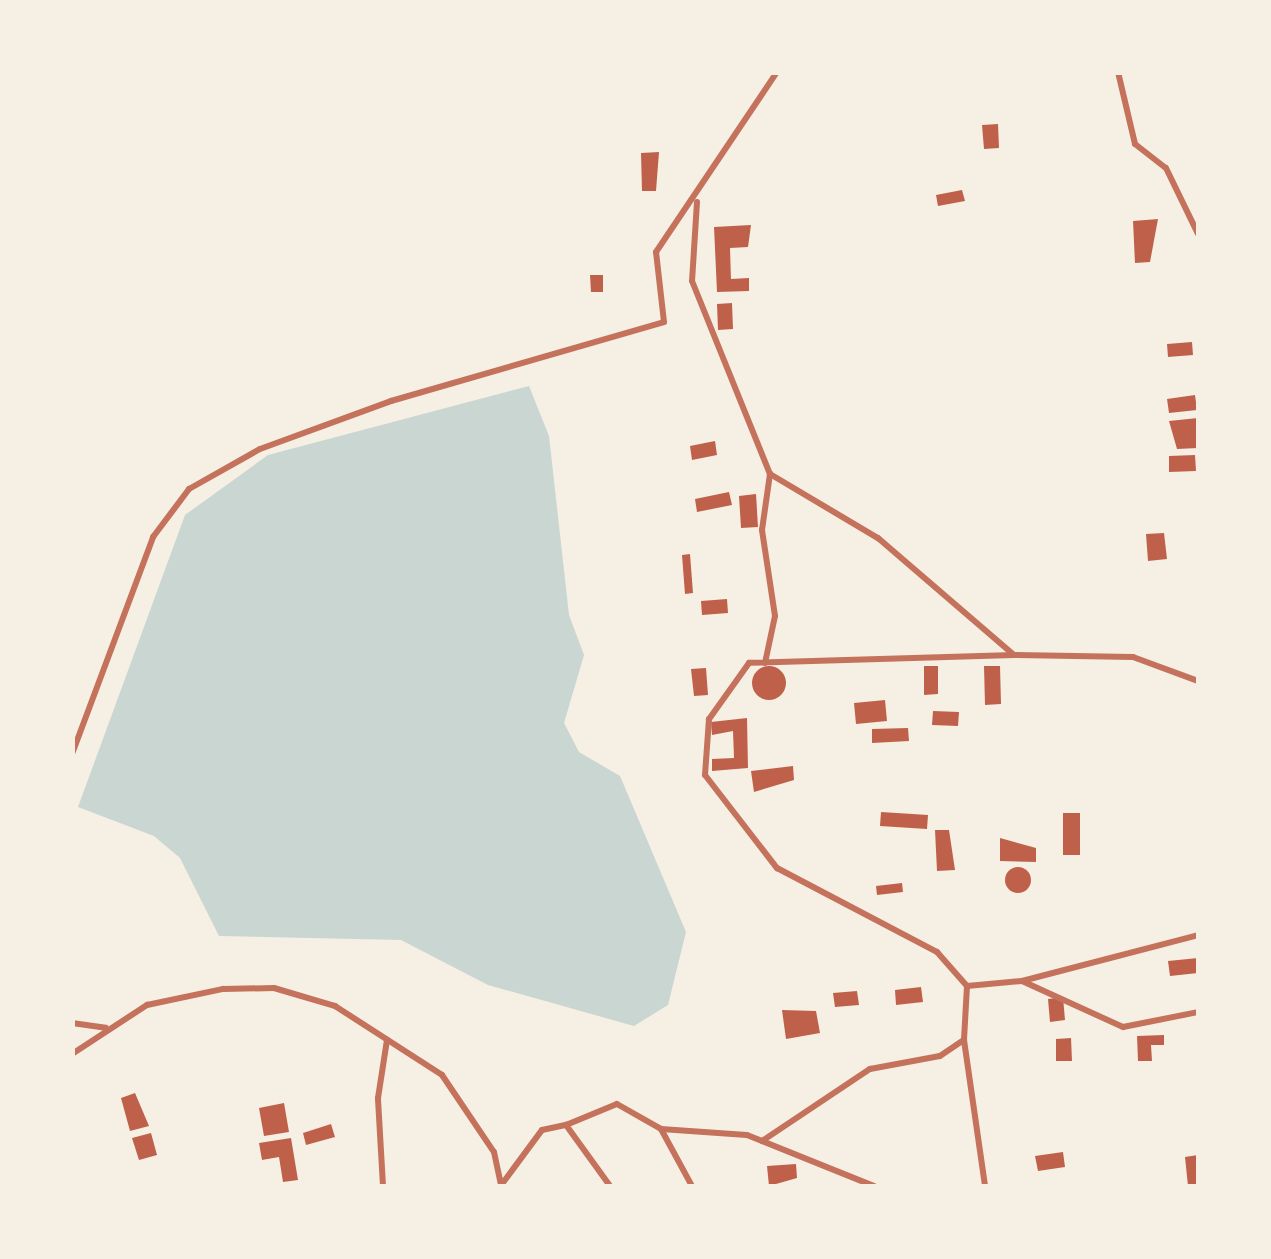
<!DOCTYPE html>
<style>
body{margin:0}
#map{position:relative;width:1271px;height:1259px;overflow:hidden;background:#f6efe4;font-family:Jost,sans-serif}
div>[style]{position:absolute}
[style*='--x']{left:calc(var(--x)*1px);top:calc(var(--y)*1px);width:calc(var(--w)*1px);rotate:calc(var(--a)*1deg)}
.water>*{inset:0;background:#c9d6d2}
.building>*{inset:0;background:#bf614a}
.round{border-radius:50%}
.minor>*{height:6px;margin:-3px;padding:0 3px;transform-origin:3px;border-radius:3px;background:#c5725c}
span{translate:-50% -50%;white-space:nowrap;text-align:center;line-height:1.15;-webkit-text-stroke:10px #f6efe4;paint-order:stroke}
.frame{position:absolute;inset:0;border:75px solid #f6efe4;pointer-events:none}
</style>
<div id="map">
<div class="water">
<i style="clip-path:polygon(529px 386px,549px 436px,569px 615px,584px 655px,564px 723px,579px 752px,620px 776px,686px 932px,668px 1005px,634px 1026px,488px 985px,401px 940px,219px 936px,180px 858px,154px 836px,78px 807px,185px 515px,268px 455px)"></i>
</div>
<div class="building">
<i style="clip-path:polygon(998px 124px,999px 148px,984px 149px,982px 125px)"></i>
<i style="clip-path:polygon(659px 152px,656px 191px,642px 191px,641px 153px)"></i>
<i style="clip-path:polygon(962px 190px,965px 201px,938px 206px,936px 195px)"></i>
<i style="clip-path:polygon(1158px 219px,1150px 262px,1135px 263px,1133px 221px)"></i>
<i style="clip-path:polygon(751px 225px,748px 247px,730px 248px,731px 279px,749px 278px,749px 291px,717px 292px,714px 227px)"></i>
<i style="clip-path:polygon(590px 275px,603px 275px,603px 292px,591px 292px)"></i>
<i style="clip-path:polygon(732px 303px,733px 329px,718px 330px,717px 304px)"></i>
<i style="clip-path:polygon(1192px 342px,1193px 355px,1168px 357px,1167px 344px)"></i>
<i style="clip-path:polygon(1195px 395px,1197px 410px,1169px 413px,1167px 399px)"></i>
<i style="clip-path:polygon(1198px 418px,1198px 448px,1177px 449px,1169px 421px)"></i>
<i style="clip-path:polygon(715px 441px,717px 455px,692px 460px,690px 446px)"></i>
<i style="clip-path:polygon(1195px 455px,1196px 471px,1169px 472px,1169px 456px)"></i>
<i style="clip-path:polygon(729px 492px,732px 505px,697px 512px,695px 499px)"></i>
<i style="clip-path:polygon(756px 494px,758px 527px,741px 528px,739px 496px)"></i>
<i style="clip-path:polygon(1164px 533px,1167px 559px,1148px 561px,1146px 534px)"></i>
<i style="clip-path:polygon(690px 554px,693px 593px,685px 594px,682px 555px)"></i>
<i style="clip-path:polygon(727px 599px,728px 613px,702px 615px,701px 601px)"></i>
<i style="clip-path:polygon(924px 666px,938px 666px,938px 694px,924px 695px)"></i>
<i style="clip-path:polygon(984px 666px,1000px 666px,1001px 704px,985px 705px)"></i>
<i class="round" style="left:752px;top:666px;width:34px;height:34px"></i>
<i style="clip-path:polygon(706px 668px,708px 695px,694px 696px,691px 669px)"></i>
<i style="clip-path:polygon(885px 700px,887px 721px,856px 724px,854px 703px)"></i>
<i style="clip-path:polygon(933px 711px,959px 712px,958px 726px,932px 725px)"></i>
<i style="clip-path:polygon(747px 718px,748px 768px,712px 771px,712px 759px,734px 758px,733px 731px,712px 735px,711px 722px)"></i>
<i style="clip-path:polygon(908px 728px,909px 741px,872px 743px,872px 729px)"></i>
<i style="clip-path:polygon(793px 766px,794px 780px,754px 792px,751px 771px)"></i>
<i style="clip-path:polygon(881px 812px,928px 815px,927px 829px,880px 826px)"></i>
<i style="clip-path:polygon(1063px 813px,1080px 813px,1080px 855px,1063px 855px)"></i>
<i style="clip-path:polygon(935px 830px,949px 830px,955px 870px,937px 871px)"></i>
<i style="clip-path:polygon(1000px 838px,1036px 848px,1036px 862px,1000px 861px)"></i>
<i class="round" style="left:1005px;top:867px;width:26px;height:26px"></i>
<i style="clip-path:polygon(902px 883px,903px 892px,877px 895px,876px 886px)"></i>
<i style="clip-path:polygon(1198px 958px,1198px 973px,1170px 976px,1168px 961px)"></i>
<i style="clip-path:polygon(921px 987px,923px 1002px,896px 1005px,895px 990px)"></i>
<i style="clip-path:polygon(857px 991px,859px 1005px,835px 1007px,833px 993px)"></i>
<i style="clip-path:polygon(1063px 997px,1065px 1020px,1050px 1022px,1048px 999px)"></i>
<i style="clip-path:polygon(782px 1010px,816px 1011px,820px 1033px,786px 1039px)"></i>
<i style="clip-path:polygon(1164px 1035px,1164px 1045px,1151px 1045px,1152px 1061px,1138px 1061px,1137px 1036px)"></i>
<i style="clip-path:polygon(1071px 1038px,1072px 1061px,1056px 1061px,1056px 1039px)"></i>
<i style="clip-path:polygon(135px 1093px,149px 1126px,130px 1131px,121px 1098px)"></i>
<i style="clip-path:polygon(284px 1103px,289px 1132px,264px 1136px,259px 1108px)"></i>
<i style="clip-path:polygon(331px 1124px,335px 1137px,306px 1145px,303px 1133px)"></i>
<i style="clip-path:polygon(151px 1133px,157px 1155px,139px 1160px,132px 1138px)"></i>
<i style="clip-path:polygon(291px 1138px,298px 1180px,283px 1182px,279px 1157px,262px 1160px,259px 1143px)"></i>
<i style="clip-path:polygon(1063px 1152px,1065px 1167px,1038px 1171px,1035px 1156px)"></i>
<i style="clip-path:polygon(1198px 1155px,1198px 1186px,1188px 1186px,1185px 1157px)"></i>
<i style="clip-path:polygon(796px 1164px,797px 1178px,769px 1186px,767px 1166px)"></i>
</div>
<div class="minor">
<i style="--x:1118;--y:72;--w:74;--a:76.7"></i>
<i style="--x:1135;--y:144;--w:39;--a:38"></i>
<i style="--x:1166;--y:168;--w:73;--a:64.1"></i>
<i style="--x:697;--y:202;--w:79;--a:93.6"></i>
<i style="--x:692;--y:281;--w:208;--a:68"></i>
<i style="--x:770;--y:474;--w:126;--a:30.7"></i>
<i style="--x:878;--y:538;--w:179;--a:40.7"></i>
<i style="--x:1014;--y:655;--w:119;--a:1"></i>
<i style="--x:1133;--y:657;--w:69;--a:20.3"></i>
<i style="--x:1014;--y:655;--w:265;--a:178.3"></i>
<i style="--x:749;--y:663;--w:69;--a:125.5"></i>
<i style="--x:709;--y:719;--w:56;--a:94.1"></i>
<i style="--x:705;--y:775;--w:118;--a:52.3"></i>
<i style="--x:777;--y:868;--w:181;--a:27.7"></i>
<i style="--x:937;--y:952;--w:45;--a:48.6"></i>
<i style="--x:967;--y:986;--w:55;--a:-5.2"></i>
<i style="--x:1022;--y:981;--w:111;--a:24.5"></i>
<i style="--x:1123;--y:1027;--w:76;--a:-11.3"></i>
<i style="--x:765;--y:663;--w:48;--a:-78"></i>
<i style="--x:775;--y:616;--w:87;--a:-98.6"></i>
<i style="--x:762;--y:530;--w:57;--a:-81.9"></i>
<i style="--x:72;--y:754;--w:232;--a:-69.5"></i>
<i style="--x:153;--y:537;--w:60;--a:-53.1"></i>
<i style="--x:189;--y:489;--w:81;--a:-29.4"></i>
<i style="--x:260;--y:449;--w:140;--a:-20.1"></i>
<i style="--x:391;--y:401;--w:284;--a:-16.1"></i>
<i style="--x:664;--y:322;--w:70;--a:-96.5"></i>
<i style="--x:656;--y:252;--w:217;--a:-56.1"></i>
<i style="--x:1022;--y:981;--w:182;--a:-14.6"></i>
<i style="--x:967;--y:986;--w:54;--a:93.2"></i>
<i style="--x:964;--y:1040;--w:148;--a:81.8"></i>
<i style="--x:72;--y:1023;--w:34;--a:8"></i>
<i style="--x:72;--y:1054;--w:90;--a:-33.2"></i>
<i style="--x:147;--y:1005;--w:78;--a:-11.9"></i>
<i style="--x:223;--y:989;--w:51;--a:-1.1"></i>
<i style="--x:274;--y:988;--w:64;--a:16.4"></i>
<i style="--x:335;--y:1006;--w:127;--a:32.8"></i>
<i style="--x:442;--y:1075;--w:93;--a:56"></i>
<i style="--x:494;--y:1152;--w:35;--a:78"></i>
<i style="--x:566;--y:1125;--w:55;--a:-22.4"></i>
<i style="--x:617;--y:1104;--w:51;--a:29.6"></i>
<i style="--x:661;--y:1129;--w:65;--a:61.5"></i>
<i style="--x:661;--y:1129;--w:86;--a:4"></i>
<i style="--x:747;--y:1135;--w:137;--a:21.9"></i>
<i style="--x:762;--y:1141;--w:130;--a:-33.7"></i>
<i style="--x:870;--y:1069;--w:71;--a:-10.5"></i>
<i style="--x:940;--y:1056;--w:29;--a:-34"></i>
<i style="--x:502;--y:1184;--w:67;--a:-53.5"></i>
<i style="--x:542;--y:1130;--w:25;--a:-12"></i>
<i style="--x:566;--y:1125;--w:75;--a:54.2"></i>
<i style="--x:383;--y:1186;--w:88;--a:-93.3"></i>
<i style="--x:378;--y:1098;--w:59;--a:-81.2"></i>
</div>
<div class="frame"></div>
</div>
